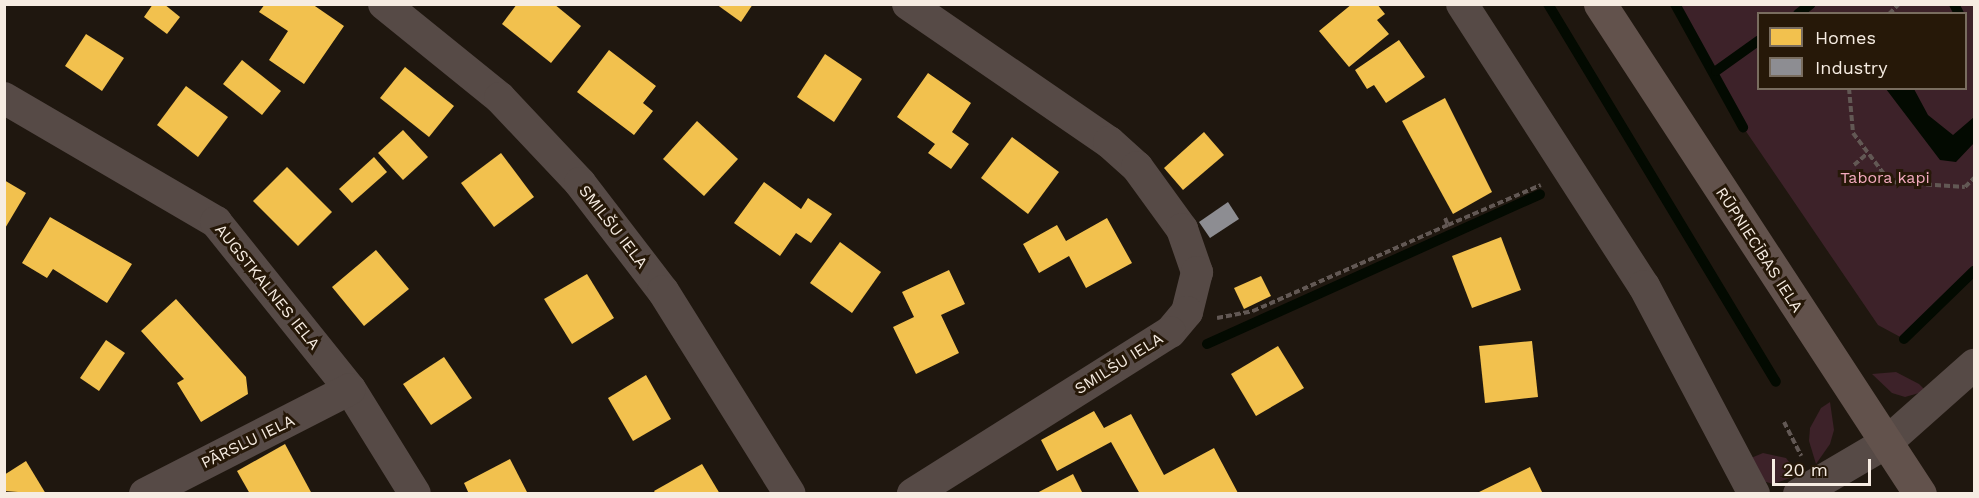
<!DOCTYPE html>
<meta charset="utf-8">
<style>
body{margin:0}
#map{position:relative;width:1979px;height:498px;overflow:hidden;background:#1f170f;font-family:"Work Sans",sans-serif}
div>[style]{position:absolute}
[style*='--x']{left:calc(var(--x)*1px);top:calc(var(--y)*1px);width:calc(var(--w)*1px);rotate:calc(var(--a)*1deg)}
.green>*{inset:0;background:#3d2229}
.water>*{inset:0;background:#030a01}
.homes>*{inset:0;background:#f2c14e}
.industry>*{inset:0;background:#8d8d92}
.stream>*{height:10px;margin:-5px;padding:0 5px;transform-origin:5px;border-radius:5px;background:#030a01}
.path>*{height:4px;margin-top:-2px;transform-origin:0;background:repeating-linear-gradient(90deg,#625854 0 6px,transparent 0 9px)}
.minor>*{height:32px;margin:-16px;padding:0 16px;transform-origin:16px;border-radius:16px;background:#564a46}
.major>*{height:33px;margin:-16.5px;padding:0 16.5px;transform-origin:16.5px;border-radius:16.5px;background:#62524c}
span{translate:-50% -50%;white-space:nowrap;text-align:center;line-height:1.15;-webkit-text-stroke:6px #261808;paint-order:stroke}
.park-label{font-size:16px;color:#f4abbf}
.street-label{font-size:16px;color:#f6ece2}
.frame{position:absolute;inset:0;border:6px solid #f6ece2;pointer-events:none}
.legend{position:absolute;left:1757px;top:12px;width:210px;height:78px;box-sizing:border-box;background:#261808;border:2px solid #796d5f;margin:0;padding:8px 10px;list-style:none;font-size:18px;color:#f6ece2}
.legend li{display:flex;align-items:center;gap:12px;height:30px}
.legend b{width:30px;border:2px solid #796d5f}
.scale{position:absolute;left:1772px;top:459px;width:99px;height:27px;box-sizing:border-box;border:3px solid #f6ece2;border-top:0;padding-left:8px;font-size:18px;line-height:21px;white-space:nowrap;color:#f6ece2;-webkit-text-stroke:4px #261808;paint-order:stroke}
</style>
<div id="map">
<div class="green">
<i style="clip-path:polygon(evenodd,1675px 5px,1974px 5px,1974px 271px,1904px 339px,1878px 325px,1743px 127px,1675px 5px,1758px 14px,1966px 14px,1966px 88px,1758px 88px,1758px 14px)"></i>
<i style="clip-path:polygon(1896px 372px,1919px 384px,1926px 391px,1905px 397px,1892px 393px,1872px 374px)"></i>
<i style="clip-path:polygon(1830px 402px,1834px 430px,1830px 444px,1816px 464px,1809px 441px,1810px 428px,1821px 408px)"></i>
<i style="clip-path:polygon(1763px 453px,1786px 458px,1799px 475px,1773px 484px,1763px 481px,1751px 458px)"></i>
</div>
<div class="water">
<i style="clip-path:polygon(1886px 89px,1914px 89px,1928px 115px,1953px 135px,1974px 117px,1974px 143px,1956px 162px,1940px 160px)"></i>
</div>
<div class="homes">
<i style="clip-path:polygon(153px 4px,164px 4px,180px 17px,167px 34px,144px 17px)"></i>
<i style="clip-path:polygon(265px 4px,312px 4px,344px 26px,304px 84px,269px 60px,288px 31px,259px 12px)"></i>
<i style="clip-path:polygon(517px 4px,554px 4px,581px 26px,551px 63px,502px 24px)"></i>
<i style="clip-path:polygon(716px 4px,753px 4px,741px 22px)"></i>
<i style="clip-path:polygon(1352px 4px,1377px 4px,1385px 14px,1377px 20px,1389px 34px,1349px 67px,1319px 31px)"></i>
<i style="clip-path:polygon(86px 34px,124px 58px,102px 91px,65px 66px)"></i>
<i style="clip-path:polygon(1399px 40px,1425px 77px,1386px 103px,1374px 85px,1367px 89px,1355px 70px)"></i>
<i style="clip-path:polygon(609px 50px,656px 86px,643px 103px,653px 111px,634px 135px,577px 92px)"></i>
<i style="clip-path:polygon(825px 54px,862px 79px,834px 122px,797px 97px)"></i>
<i style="clip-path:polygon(242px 60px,281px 91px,262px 115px,223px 84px)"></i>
<i style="clip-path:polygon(405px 67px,454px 106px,429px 137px,380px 98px)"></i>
<i style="clip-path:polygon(928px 73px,971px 103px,952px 132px,969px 144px,951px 169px,928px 153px,935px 144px,897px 117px)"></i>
<i style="clip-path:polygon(186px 86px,228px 117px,198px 157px,157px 125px)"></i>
<i style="clip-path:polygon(1445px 98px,1492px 192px,1453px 214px,1402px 121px)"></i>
<i style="clip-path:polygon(697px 121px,738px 159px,704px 196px,663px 159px)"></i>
<i style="clip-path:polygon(403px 130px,428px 157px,403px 180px,378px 153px)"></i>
<i style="clip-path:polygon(1204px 132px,1224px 155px,1183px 190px,1164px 168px)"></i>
<i style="clip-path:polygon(1012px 137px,1059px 172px,1028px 214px,981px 178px)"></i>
<i style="clip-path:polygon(501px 153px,534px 197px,494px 227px,461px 183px)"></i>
<i style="clip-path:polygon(374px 157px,387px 172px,352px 203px,339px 189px)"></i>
<i style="clip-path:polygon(287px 167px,332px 212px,298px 246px,253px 201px)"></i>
<i style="clip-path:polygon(4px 180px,26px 193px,4px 230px)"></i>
<i style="clip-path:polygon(764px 182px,801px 209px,808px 198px,832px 214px,811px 243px,796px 233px,780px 256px,734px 223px)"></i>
<i style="clip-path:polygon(50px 217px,132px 264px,107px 303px,53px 269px,47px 278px,22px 263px)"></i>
<i style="clip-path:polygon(1107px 218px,1132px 263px,1086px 288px,1069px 256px,1039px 273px,1023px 244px,1057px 225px,1066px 241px)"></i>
<i style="clip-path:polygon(1501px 237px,1521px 290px,1472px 308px,1452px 256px)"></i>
<i style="clip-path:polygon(840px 242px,881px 272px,852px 313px,810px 283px)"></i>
<i style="clip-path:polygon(376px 250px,409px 289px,364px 326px,332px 287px)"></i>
<i style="clip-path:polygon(949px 270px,965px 304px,941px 315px,959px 353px,916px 374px,893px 327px,914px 317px,902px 292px)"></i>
<i style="clip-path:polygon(587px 274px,614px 318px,572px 344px,544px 299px)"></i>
<i style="clip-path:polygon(1261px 276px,1271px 296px,1244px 309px,1234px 288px)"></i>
<i style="clip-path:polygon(176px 299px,246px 377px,248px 394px,201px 422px,177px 383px,184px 379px,141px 331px)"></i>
<i style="clip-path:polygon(106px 340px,125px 353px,99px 391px,80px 378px)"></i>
<i style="clip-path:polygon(1532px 341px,1538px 397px,1485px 403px,1479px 346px)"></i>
<i style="clip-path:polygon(1278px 346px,1304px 388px,1256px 416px,1231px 374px)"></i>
<i style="clip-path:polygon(444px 357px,472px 398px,431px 425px,403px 384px)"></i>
<i style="clip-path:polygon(646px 375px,671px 419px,633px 441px,608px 398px)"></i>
<i style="clip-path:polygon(1094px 411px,1104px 428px,1131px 414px,1164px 475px,1214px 448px,1238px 493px,1140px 494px,1111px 442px,1057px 471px,1041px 440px)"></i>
<i style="clip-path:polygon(285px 444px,312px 494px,250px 494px,237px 471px)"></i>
<i style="clip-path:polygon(510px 459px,528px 494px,469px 494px,464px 483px)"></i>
<i style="clip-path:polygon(26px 461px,46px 494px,4px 491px,4px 475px)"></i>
<i style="clip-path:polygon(702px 464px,720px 494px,656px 494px,654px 491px)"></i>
<i style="clip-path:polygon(1530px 467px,1543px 494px,1475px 494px)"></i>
<i style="clip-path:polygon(1073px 474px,1083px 494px,1035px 494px)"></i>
</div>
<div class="industry">
<i style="clip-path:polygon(1228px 202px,1239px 219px,1210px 238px,1199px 222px)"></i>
</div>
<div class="stream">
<i style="--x:1548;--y:4;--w:441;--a:58.9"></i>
<i style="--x:1675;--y:4;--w:141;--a:61.1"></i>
<i style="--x:1954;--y:4;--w:11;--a:63"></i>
<i style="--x:1798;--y:14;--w:16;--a:-38"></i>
<i style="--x:1716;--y:71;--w:52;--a:-35.5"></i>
<i style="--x:1904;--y:339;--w:98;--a:-44.2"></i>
<i style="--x:1207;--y:344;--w:365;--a:-24.2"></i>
</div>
<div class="path">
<i style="--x:1889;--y:14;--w:14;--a:-45"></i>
<i style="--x:1849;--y:88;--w:45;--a:84.9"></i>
<i style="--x:1853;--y:133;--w:61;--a:52.9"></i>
<i style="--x:1890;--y:182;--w:75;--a:3.8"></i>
<i style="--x:1965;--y:187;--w:13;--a:-45"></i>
<i style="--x:1854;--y:165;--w:18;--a:-41"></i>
<i style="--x:1445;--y:218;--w:8;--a:67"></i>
<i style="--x:1448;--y:225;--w:101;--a:-23.3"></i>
<i style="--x:1217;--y:318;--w:37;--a:-11"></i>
<i style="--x:1253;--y:311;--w:213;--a:-23.8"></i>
<i style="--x:1784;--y:422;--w:38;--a:63"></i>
</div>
<div class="minor">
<i style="--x:384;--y:4;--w:149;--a:39"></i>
<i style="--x:500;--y:98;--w:117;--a:46.7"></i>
<i style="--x:580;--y:183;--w:136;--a:52.5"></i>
<i style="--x:663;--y:291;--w:239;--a:58"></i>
<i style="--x:908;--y:4;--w:244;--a:34.5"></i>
<i style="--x:1109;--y:142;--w:38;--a:42"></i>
<i style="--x:1137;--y:167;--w:77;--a:54"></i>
<i style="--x:1182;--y:229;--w:46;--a:70.8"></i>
<i style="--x:1197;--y:272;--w:41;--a:104"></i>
<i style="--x:1187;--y:312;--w:26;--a:130"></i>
<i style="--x:1170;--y:332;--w:304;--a:147.8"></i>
<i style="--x:1462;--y:4;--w:336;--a:57.2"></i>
<i style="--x:1644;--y:286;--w:235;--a:62.1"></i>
<i style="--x:4;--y:98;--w:246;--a:30.3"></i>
<i style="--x:216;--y:222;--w:214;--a:51.3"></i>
<i style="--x:350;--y:389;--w:123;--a:58.2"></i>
<i style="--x:145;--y:494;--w:230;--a:-27.1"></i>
<i style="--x:1799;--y:494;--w:101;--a:-30.4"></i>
<i style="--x:1886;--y:443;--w:118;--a:-41.6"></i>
</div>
<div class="major">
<i style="--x:1600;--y:4;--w:585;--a:56.85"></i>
</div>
<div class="park-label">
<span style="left:1885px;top:178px">Tabora kapi</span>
</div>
<div class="street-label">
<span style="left:613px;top:227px;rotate:52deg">SMILŠU IELA</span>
<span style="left:1759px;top:250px;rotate:57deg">RŪPNIECĪBAS IELA</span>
<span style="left:267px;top:287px;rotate:51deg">AUGSTKALNES IELA</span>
<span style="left:1119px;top:364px;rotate:-32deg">SMILŠU IELA</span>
<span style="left:248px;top:442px;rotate:-26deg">PĀRSLU IELA</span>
</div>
<div class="frame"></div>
<ul class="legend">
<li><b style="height:16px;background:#f2c14e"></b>Homes</li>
<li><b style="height:16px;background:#8d8d92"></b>Industry</li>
</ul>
<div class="scale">20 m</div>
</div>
